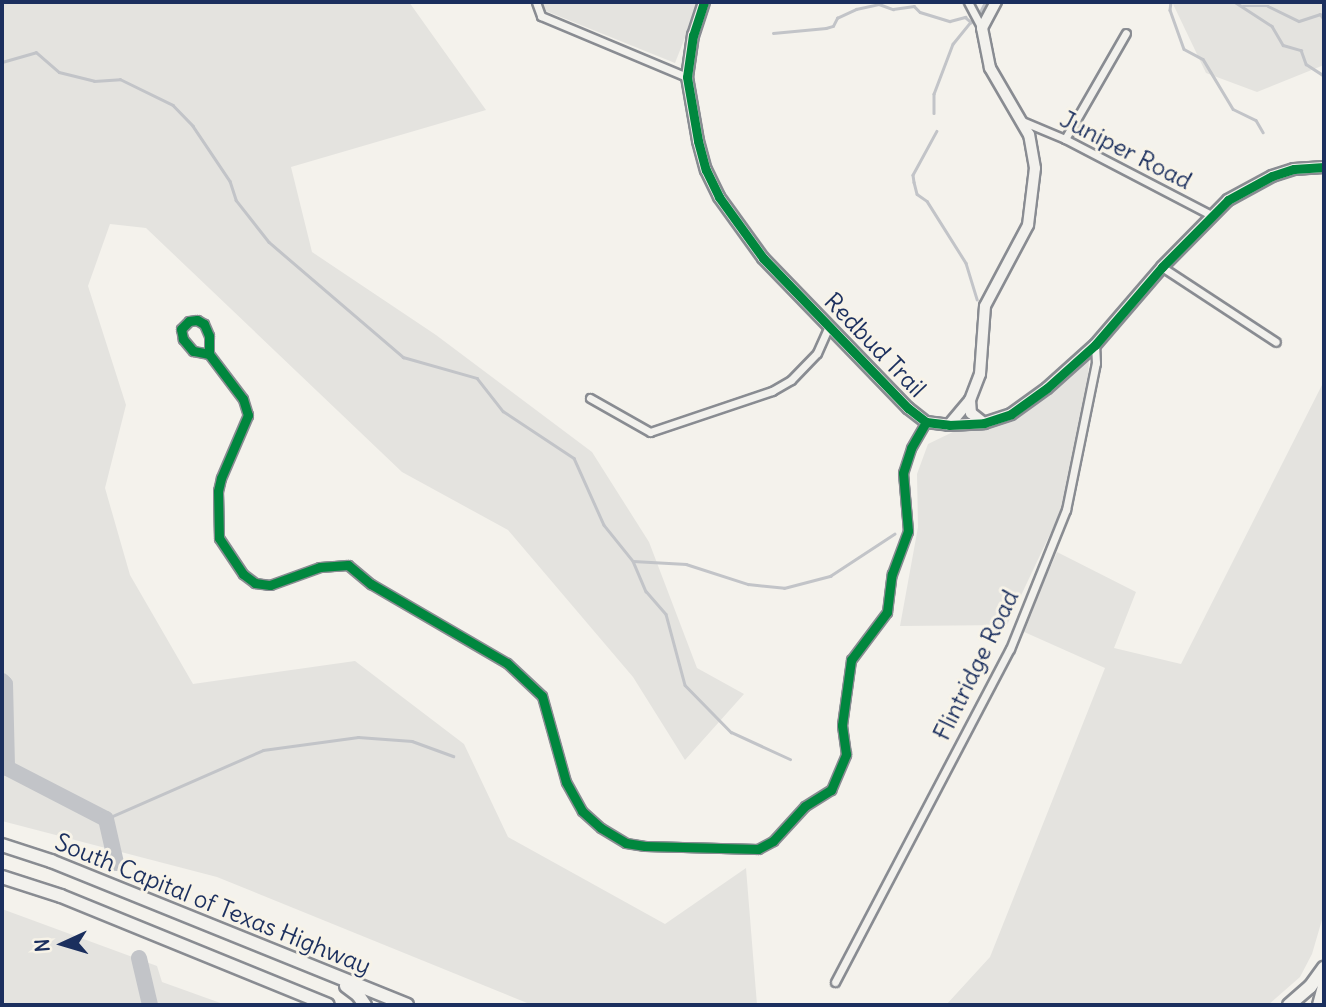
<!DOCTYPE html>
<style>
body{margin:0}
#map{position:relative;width:1326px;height:1007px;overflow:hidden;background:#f4f2ec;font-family:Delius,sans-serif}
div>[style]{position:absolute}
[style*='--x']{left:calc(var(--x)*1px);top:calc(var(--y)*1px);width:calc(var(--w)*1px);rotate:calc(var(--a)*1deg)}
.built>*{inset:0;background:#e4e3df}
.stream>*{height:2.5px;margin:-1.25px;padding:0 1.25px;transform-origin:1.25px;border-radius:1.25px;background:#c2c4c8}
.river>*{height:16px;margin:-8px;padding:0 8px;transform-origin:8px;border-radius:8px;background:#c2c4c8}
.roads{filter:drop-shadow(2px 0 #898c92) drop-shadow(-2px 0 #898c92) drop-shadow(0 2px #898c92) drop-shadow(0 -2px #898c92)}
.minor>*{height:7px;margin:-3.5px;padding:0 3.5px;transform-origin:3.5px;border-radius:3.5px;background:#f2f1ed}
.tertiary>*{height:10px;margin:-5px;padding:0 5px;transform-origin:5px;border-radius:5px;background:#f2f1ed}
.primary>*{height:12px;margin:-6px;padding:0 6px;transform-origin:6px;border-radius:6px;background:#f2f1ed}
.trunk>*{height:12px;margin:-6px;padding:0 6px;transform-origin:6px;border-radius:6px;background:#f2f1ed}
.cycleway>*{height:9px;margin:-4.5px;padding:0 4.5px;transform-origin:4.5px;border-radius:4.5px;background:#00873e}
span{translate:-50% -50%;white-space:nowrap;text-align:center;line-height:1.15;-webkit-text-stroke:6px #f7f3e8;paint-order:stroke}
.street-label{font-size:24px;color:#1b2f5e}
.frame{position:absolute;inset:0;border:4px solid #1b2f5e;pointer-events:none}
.north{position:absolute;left:28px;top:909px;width:70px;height:70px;-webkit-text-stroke:5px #f7f3e8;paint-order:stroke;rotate:266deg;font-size:19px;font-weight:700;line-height:28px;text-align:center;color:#1b2f5e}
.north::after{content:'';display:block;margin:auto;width:24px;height:32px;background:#1b2f5e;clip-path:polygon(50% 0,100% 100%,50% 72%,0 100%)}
</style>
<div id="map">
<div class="built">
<i style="clip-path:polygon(2px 2px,409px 2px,486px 110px,291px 167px,312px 252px,436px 335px,592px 452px,649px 542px,697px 668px,744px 694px,685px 760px,633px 677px,508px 530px,402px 472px,146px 228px,110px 224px,88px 286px,126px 405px,105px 488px,130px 575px,193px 684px,355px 661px,464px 744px,508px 837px,665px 924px,746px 868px,757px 1005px,532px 1005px,217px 877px,2px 821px)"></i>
<i style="clip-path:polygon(542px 2px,699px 2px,675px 63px,546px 11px)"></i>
<i style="clip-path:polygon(1168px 2px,1324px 2px,1324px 65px,1257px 92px,1206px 73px,1173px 4px)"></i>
<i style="clip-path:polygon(1089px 361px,1087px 390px,1060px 513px,1007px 625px,900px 626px,918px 527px,917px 474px,928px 444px,955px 431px,1000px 424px,1026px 410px,1083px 362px)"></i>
<i style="clip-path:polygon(1324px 381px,1324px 913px,1312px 954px,1300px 977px,1268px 1005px,946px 1005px,990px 957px,1105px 668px,1022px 631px,1057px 552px,1136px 592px,1114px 648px,1181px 664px)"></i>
<i style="clip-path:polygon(2px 909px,157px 966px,162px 982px,226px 1005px,2px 1005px)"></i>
</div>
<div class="stream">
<i style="--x:1171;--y:2;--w:8;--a:97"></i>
<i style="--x:1170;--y:10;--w:41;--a:70.3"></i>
<i style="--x:1184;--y:49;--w:21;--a:28"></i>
<i style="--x:1203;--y:59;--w:58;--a:59"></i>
<i style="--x:1233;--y:109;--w:25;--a:26"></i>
<i style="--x:1256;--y:120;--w:14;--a:60"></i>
<i style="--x:1235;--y:2;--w:44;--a:33"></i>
<i style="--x:1272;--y:26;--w:22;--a:60"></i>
<i style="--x:1283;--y:45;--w:19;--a:16"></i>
<i style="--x:1301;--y:50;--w:15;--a:70"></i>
<i style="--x:1306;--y:64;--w:20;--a:33"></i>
<i style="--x:1243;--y:6;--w:25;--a:0"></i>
<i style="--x:1268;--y:6;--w:34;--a:26"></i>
<i style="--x:1299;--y:21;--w:22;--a:-18"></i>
<i style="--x:1320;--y:14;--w:6;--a:51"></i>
<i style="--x:980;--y:12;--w:11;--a:-63"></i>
<i style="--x:773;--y:33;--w:53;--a:-5.4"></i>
<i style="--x:826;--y:28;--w:7;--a:-16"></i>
<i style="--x:833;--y:26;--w:9;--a:-63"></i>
<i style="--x:837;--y:18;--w:21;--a:-25"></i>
<i style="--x:856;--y:9;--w:24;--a:-12"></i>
<i style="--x:879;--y:4;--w:15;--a:20"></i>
<i style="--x:893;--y:9;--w:21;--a:-8"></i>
<i style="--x:914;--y:6;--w:8;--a:45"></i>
<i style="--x:920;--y:12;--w:31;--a:17"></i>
<i style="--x:950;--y:21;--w:16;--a:-15"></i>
<i style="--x:965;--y:17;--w:8;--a:40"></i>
<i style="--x:971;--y:22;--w:28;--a:129"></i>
<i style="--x:953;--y:44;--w:53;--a:110.8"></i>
<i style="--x:934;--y:94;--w:19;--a:90"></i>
<i style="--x:2;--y:62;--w:35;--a:-16"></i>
<i style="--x:36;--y:52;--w:30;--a:41"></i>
<i style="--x:59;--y:72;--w:36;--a:14"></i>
<i style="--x:94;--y:81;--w:26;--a:-4"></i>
<i style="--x:120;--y:79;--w:59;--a:26.1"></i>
<i style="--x:173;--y:105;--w:29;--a:46"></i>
<i style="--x:193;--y:126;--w:66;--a:56.1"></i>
<i style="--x:230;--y:181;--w:20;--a:72"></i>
<i style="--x:236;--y:200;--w:53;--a:51.8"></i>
<i style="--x:269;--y:242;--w:177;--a:40.6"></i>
<i style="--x:403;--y:357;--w:77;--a:15.8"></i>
<i style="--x:477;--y:378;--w:42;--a:51.8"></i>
<i style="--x:503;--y:411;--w:85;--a:33.5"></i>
<i style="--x:574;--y:458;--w:73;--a:65.9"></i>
<i style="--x:604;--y:525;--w:46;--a:51.1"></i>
<i style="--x:633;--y:561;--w:33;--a:67"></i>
<i style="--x:646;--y:591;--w:30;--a:49"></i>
<i style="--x:666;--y:614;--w:73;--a:75"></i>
<i style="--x:685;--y:685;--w:66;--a:45.6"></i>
<i style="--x:731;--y:732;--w:65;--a:24.6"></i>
<i style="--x:937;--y:131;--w:50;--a:118.6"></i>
<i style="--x:913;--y:175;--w:7;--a:82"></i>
<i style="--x:914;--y:182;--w:12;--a:76"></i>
<i style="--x:917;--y:194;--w:12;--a:35"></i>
<i style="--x:927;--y:201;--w:73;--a:57.8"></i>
<i style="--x:966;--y:263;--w:38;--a:73"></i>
<i style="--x:633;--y:561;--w:53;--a:3.2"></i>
<i style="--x:686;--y:564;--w:65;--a:17.9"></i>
<i style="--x:748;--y:584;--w:36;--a:6"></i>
<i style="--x:784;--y:588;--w:48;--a:-14.6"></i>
<i style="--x:830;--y:576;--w:77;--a:-33.3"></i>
<i style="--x:106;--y:819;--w:171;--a:-23.7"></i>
<i style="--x:263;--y:750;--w:96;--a:-7.8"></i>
<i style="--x:358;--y:737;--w:54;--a:4.2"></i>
<i style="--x:412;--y:741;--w:44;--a:20.1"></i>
</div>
<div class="river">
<i style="--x:2;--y:681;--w:4;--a:45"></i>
<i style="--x:5;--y:684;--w:84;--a:88.6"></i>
<i style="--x:7;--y:768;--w:111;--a:27.3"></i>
<i style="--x:106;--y:819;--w:45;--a:77.2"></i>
<i style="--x:139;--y:958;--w:48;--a:76.8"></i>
</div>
<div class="roads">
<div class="minor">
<i style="--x:536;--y:2;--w:15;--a:70"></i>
<i style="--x:541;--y:16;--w:158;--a:22.7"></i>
<i style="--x:968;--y:2;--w:30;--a:62"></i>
<i style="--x:1022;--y:121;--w:47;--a:22.7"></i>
<i style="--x:1065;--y:139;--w:165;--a:27.5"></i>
<i style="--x:1065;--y:139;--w:122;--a:-60.1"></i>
<i style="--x:1162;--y:267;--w:136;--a:33.3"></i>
<i style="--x:209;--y:354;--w:16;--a:-169"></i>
<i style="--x:193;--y:351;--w:16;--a:-130"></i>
<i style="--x:183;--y:339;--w:10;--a:-101"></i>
<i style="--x:181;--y:329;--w:11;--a:-45"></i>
<i style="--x:189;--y:321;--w:8;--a:-7"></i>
<i style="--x:197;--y:320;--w:8;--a:30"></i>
<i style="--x:204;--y:324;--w:13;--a:67"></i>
<i style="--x:209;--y:336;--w:18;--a:90"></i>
<i style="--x:209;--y:354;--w:56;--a:52.9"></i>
<i style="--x:243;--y:399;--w:17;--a:73"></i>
<i style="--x:248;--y:415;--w:69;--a:113.2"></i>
<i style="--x:221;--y:478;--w:13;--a:103"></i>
<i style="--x:218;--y:491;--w:47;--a:88.8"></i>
<i style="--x:219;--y:538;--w:43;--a:56.3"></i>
<i style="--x:243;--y:574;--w:15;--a:37"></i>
<i style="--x:255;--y:583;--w:15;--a:8"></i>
<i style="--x:270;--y:585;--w:53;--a:-19.8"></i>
<i style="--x:320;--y:567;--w:28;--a:-4"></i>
<i style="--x:348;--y:565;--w:30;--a:40"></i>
<i style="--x:371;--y:584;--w:157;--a:30.2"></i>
<i style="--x:507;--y:663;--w:48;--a:43.3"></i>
<i style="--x:542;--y:696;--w:89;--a:74.4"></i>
<i style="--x:566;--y:782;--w:33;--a:61"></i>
<i style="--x:582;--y:811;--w:25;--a:42"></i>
<i style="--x:601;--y:828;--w:29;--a:31"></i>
<i style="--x:626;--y:843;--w:19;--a:9"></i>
<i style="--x:645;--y:846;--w:113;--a:1.5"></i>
<i style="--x:758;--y:849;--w:17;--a:-28"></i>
<i style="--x:773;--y:841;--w:47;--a:-47.6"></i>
<i style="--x:805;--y:806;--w:31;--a:-32"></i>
<i style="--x:831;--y:790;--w:39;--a:-67"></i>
<i style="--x:846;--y:754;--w:29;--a:-98"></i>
<i style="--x:842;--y:725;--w:66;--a:-82.1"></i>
<i style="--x:851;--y:660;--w:60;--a:-53.1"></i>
<i style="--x:887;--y:612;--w:38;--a:-83"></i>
<i style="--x:892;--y:574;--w:46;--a:-69.6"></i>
<i style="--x:908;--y:531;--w:58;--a:-94.9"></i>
<i style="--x:903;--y:473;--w:26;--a:-72"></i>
<i style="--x:911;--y:448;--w:30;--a:-60"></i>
<i style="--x:590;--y:398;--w:69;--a:29.5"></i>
<i style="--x:650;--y:432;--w:129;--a:-18.6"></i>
<i style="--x:772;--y:391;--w:22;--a:-30"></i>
<i style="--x:791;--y:380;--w:37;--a:-46"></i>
<i style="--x:817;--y:353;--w:30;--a:-66"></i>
<i style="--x:835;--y:982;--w:376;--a:-62.3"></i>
<i style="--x:1010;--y:649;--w:150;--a:-68.1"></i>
<i style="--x:1066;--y:510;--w:150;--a:-78.5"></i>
<i style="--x:1096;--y:363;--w:18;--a:-93"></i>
</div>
<div class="tertiary">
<i style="--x:704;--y:2;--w:35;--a:108"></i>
<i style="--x:693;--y:35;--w:42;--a:98.1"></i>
<i style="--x:687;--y:77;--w:65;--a:80.2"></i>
<i style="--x:698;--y:141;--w:30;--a:75"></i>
<i style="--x:706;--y:170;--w:30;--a:64"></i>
<i style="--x:719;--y:197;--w:75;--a:54.2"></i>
<i style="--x:763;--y:258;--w:209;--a:46"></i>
<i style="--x:908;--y:408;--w:23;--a:38"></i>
<i style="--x:926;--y:422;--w:23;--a:7"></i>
<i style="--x:949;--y:425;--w:35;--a:-3"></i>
<i style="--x:984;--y:423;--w:28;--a:-18"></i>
<i style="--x:1011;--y:414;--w:44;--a:-35.8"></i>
<i style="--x:1047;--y:388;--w:64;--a:-41.9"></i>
<i style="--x:1095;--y:345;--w:103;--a:-49.3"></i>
<i style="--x:1162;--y:267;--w:94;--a:-45.4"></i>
<i style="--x:1228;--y:200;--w:50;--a:-28.6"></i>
<i style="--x:1272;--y:176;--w:23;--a:-18"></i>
<i style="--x:1294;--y:169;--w:30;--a:-4"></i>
<i style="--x:970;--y:400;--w:13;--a:86"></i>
<i style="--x:971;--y:413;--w:16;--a:38"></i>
<i style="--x:949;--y:425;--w:33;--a:-50"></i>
<i style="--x:970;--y:400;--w:28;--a:-69"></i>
<i style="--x:980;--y:374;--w:68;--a:-85.8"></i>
<i style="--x:985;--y:306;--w:92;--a:-62"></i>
<i style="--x:1028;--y:225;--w:57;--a:-83"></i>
<i style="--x:1035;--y:168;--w:34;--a:-100"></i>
<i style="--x:1029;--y:135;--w:78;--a:-120.2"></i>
<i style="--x:990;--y:68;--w:41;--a:-101.3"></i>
<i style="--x:982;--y:28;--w:30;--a:-62"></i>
</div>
<div class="primary">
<i style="--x:1319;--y:1005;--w:20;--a:-75"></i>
</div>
<div class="trunk">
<i style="--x:2;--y:845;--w:52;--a:18.1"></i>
<i style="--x:51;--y:861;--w:384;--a:22"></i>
<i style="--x:2;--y:877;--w:62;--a:17.9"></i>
<i style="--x:61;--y:896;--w:288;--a:22.2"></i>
<i style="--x:346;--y:986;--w:15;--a:37"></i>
<i style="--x:358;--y:995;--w:12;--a:55"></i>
<i style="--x:1289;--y:1005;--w:28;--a:-41"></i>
<i style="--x:1310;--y:987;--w:24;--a:-54"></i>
</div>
</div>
<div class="cycleway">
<i style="--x:704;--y:2;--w:35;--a:108"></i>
<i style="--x:693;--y:35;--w:42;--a:98.1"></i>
<i style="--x:687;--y:77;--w:65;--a:80.2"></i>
<i style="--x:698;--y:141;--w:30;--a:75"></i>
<i style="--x:706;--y:170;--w:30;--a:64"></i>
<i style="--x:719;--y:197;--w:75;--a:54.2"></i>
<i style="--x:763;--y:258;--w:209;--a:46"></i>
<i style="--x:908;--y:408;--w:23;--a:38"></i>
<i style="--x:926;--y:422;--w:23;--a:7"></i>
<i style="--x:949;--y:425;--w:35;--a:-3"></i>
<i style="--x:984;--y:423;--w:28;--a:-18"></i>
<i style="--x:1011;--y:414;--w:44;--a:-35.8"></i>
<i style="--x:1047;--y:388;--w:64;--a:-41.9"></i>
<i style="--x:1095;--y:345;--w:103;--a:-49.3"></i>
<i style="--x:1162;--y:267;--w:94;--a:-45.4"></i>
<i style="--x:1228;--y:200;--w:50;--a:-28.6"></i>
<i style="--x:1272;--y:176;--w:23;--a:-18"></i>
<i style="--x:1294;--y:169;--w:30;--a:-4"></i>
<i style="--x:209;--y:354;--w:16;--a:-169"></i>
<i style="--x:193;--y:351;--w:16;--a:-130"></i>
<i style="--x:183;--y:339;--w:10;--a:-101"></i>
<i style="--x:181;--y:329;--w:11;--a:-45"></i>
<i style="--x:189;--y:321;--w:8;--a:-7"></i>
<i style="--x:197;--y:320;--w:8;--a:30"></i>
<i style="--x:204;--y:324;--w:13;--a:67"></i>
<i style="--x:209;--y:336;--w:18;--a:90"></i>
<i style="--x:209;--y:354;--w:56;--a:52.9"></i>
<i style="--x:243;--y:399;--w:17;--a:73"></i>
<i style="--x:248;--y:415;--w:69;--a:113.2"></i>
<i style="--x:221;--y:478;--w:13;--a:103"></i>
<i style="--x:218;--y:491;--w:47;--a:88.8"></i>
<i style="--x:219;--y:538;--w:43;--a:56.3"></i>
<i style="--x:243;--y:574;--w:15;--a:37"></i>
<i style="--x:255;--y:583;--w:15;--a:8"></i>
<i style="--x:270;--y:585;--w:53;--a:-19.8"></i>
<i style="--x:320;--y:567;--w:28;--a:-4"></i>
<i style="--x:348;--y:565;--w:30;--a:40"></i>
<i style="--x:371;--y:584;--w:157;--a:30.2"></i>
<i style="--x:507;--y:663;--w:48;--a:43.3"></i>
<i style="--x:542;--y:696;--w:89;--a:74.4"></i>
<i style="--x:566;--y:782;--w:33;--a:61"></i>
<i style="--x:582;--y:811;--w:25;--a:42"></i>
<i style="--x:601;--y:828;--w:29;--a:31"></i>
<i style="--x:626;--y:843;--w:19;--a:9"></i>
<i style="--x:645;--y:846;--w:113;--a:1.5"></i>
<i style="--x:758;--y:849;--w:17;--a:-28"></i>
<i style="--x:773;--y:841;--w:47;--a:-47.6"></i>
<i style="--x:805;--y:806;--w:31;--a:-32"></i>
<i style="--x:831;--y:790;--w:39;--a:-67"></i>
<i style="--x:846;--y:754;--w:29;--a:-98"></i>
<i style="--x:842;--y:725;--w:66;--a:-82.1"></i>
<i style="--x:851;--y:660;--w:60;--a:-53.1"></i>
<i style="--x:887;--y:612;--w:38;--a:-83"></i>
<i style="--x:892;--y:574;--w:46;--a:-69.6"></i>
<i style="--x:908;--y:531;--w:58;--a:-94.9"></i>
<i style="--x:903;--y:473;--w:26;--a:-72"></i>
<i style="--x:911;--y:448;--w:30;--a:-60"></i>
</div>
<div class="street-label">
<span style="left:1126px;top:150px;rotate:27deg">Juniper Road</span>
<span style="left:875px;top:345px;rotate:46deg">Redbud Trail</span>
<span style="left:976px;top:665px;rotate:-64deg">Flintridge Road</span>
<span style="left:213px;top:904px;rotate:22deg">South Capital of Texas Highway</span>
</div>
<div class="frame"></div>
<div class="north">N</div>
</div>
